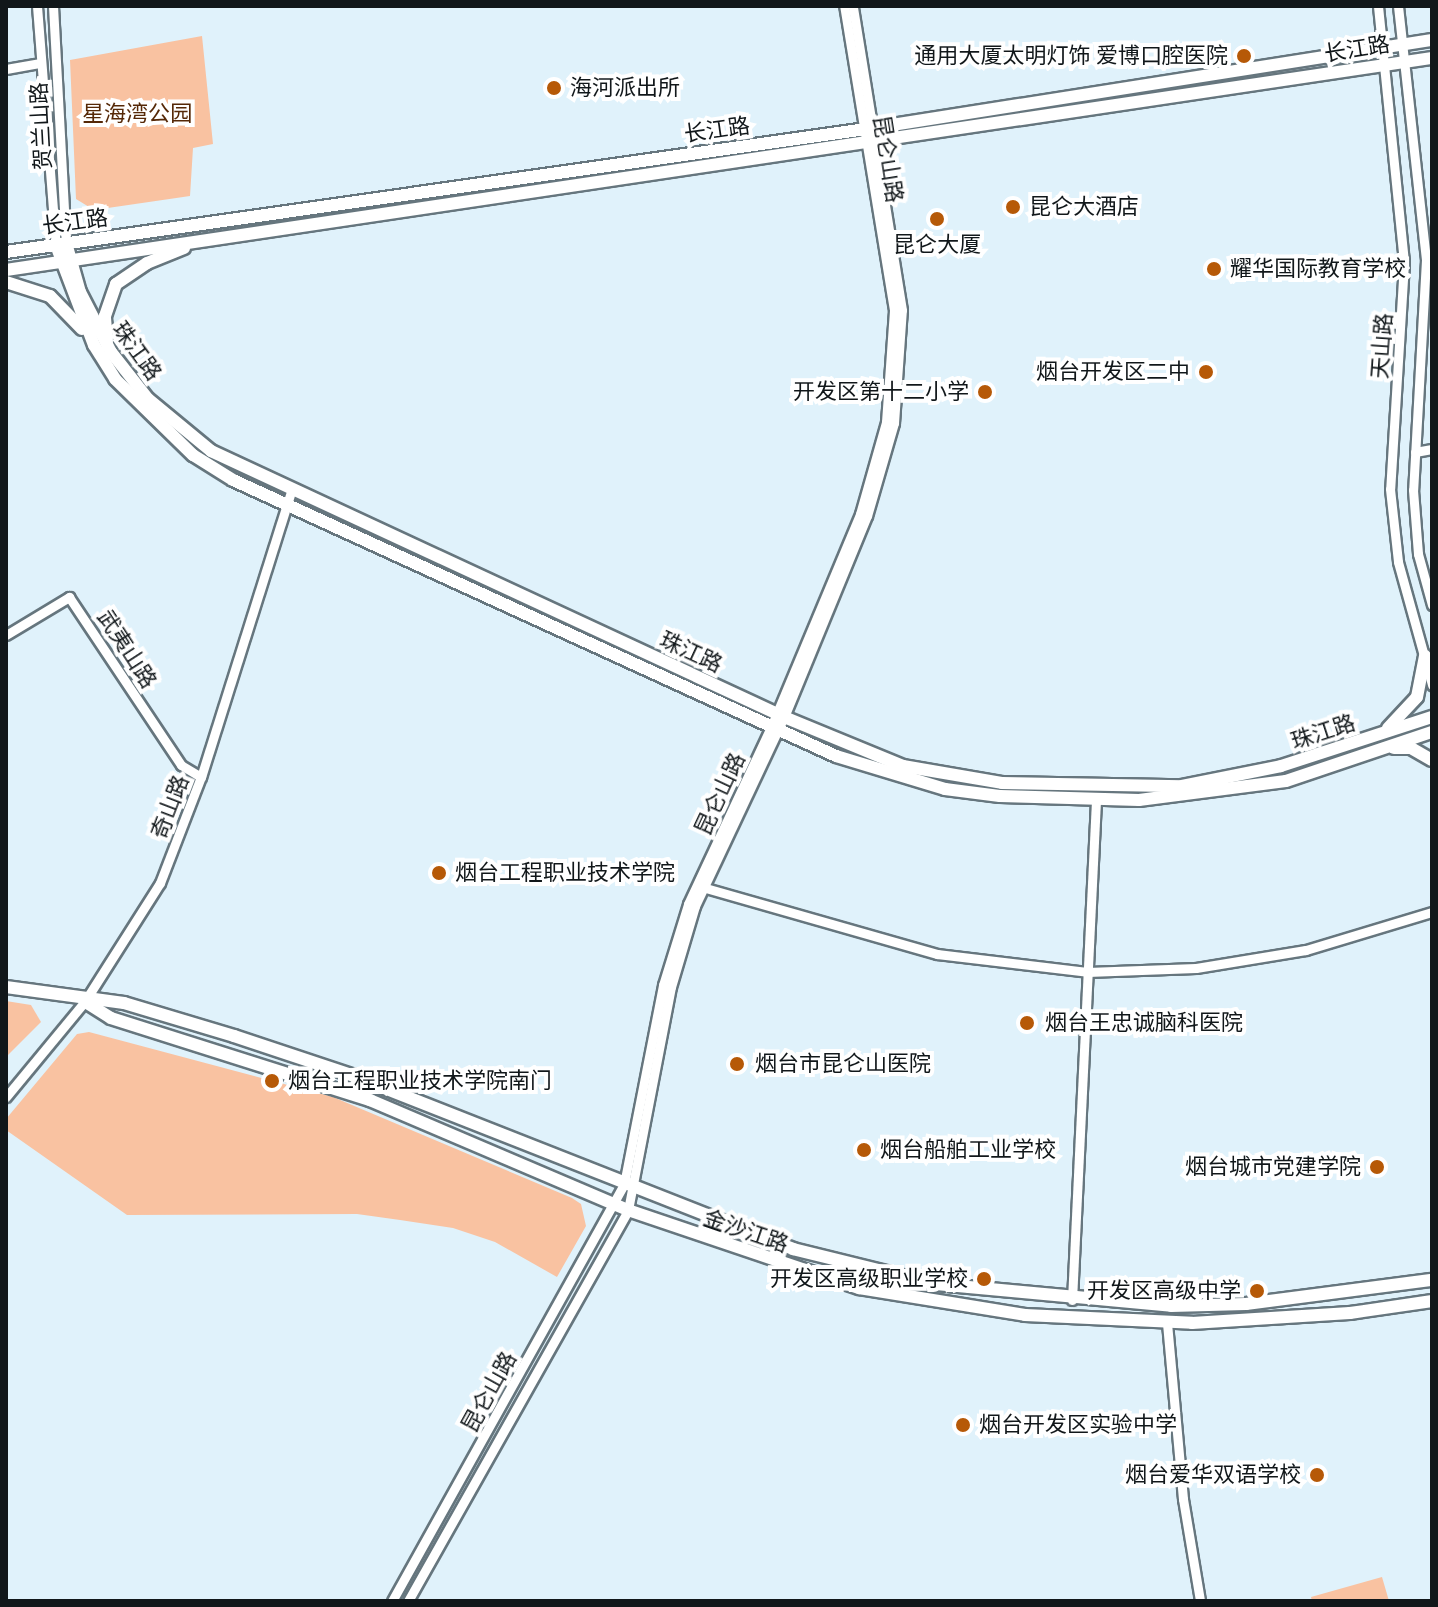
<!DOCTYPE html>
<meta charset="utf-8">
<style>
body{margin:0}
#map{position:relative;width:1438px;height:1607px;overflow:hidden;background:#e0f2fb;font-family:"DM Sans","Noto Sans SC",sans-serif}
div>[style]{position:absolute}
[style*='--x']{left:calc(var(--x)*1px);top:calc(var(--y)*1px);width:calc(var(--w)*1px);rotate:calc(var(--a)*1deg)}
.green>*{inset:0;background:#f9c2a1}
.roads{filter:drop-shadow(2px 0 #66767e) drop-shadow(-2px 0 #66767e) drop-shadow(0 2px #66767e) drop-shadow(0 -2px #66767e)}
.minor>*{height:9px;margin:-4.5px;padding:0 4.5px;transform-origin:4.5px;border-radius:4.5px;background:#fff}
.major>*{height:12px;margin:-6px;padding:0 6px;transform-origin:6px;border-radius:6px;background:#fff}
.dots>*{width:22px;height:22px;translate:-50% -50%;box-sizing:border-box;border:4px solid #fff;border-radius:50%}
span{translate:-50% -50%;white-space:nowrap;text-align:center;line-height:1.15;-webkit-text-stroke:8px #fff;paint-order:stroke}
.street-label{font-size:22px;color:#11171a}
.poi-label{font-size:22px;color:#11171a}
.right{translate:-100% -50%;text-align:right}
.left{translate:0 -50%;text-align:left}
.park-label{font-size:22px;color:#552807}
.frame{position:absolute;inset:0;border:8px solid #11171a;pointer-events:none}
</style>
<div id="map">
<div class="green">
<i style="clip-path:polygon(202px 36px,213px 144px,193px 148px,190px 196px,94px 210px,76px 199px,70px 60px)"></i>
<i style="clip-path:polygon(6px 1001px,31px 1005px,41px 1022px,6px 1057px)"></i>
<i style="clip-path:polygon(89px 1032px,333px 1097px,572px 1198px,581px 1204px,586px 1226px,557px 1277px,495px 1242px,453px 1228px,400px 1220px,357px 1214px,127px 1215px,6px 1130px,6px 1119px,77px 1034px)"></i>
<i style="clip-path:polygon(1382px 1577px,1389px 1601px,1312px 1601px,1311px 1597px)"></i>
</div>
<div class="roads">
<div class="minor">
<i style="--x:37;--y:6;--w:240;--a:85.5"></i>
<i style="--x:53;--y:6;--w:237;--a:86.9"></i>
<i style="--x:1378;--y:6;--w:258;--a:84.2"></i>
<i style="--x:1404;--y:263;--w:226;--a:93.5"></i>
<i style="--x:1390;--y:489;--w:73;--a:83.7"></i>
<i style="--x:1398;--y:562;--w:128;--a:74.5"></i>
<i style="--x:1398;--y:6;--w:256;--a:83.7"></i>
<i style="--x:1426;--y:260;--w:230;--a:93.2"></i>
<i style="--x:1413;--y:490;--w:64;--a:85.5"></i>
<i style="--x:1418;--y:554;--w:53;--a:74.6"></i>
<i style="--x:6;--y:69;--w:35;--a:-10"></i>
<i style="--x:1415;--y:452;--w:17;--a:-10"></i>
<i style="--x:6;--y:635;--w:74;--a:-31.1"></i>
<i style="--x:69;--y:597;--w:202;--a:56.3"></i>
<i style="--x:181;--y:765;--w:23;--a:31"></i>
<i style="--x:702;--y:887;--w:244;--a:15.9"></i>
<i style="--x:937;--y:954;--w:151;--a:6.8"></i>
<i style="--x:1087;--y:972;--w:109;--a:-2.1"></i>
<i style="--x:1196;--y:968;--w:111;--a:-9.3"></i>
<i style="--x:1306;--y:950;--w:132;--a:-16.8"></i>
<i style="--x:6;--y:1097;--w:124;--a:-50.5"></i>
<i style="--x:85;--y:1001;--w:140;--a:-57.6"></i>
<i style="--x:160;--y:883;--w:114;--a:-68.9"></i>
<i style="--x:201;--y:777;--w:300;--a:-72.5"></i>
<i style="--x:1072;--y:1300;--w:501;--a:-87.25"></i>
<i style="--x:1167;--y:1323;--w:177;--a:84.8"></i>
<i style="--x:1183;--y:1499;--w:103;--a:80.5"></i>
<i style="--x:392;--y:1601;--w:477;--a:-60.9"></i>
<i style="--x:624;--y:1184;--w:203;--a:-78.9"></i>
<i style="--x:663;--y:985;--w:85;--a:-72.8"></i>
<i style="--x:688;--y:904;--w:195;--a:-64.9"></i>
<i style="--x:771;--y:727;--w:231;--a:-67.3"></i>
<i style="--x:860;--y:514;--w:96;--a:-74.2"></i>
<i style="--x:886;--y:422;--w:112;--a:-85.9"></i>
<i style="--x:894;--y:310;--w:308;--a:-99.3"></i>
<i style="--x:408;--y:1601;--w:449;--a:-60.6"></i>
<i style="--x:628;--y:1210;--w:227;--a:-79.1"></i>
<i style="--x:671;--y:987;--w:84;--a:-73.5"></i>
<i style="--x:695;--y:906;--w:209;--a:-64.8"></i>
<i style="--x:784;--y:717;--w:217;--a:-67.6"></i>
<i style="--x:867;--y:516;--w:97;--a:-73.8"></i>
<i style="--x:894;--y:423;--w:113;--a:-86"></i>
<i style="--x:902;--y:310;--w:308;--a:-99.2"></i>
</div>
<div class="major">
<i style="--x:66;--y:243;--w:51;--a:74.1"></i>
<i style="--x:80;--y:292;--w:68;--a:62.7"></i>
<i style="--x:111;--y:352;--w:60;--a:51.8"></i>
<i style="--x:148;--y:399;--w:82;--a:39.5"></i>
<i style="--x:211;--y:451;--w:632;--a:24.9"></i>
<i style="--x:784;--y:717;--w:129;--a:22.4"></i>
<i style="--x:903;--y:766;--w:100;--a:9.7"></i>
<i style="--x:1002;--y:783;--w:180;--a:1"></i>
<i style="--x:1182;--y:786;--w:101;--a:-11.4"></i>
<i style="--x:1281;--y:766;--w:159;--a:-18"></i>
<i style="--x:56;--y:245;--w:107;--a:69.2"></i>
<i style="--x:94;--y:345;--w:40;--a:58"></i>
<i style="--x:115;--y:379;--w:109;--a:44.3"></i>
<i style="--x:193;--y:455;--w:47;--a:32"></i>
<i style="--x:233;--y:480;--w:663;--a:24.59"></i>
<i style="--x:836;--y:756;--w:114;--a:16.8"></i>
<i style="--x:945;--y:789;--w:55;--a:7.3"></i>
<i style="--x:1000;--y:796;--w:139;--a:1.6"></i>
<i style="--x:1139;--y:800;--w:148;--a:-7.4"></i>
<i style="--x:1286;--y:781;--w:154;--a:-18.6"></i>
<i style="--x:6;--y:252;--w:876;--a:-8.14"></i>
<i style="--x:873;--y:128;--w:566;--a:-8.95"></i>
<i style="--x:6;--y:270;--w:1442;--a:-8.46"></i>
<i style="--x:6;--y:282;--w:46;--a:17.7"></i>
<i style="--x:50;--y:296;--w:46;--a:45.9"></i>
<i style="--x:107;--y:341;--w:25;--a:-95"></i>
<i style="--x:105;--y:316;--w:34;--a:-71"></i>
<i style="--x:116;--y:284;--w:37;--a:-34"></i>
<i style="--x:147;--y:263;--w:40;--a:-22"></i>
<i style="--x:1388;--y:728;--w:42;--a:-46.9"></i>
<i style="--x:1417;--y:697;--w:42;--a:-79"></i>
<i style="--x:1394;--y:748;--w:17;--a:0"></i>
<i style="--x:1411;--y:748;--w:24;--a:30"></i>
<i style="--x:6;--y:987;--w:119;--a:7.7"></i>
<i style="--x:124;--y:1003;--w:115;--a:16.7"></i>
<i style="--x:234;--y:1036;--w:126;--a:18.4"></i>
<i style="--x:354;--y:1076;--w:472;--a:21.5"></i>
<i style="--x:793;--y:1249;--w:147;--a:13.8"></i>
<i style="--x:936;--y:1284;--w:236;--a:5.3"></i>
<i style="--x:1171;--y:1306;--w:75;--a:-1.5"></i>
<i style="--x:1246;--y:1304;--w:188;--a:-7.4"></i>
<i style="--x:87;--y:1003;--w:28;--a:32"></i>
<i style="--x:111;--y:1018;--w:272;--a:17.6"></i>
<i style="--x:370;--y:1100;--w:280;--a:23.1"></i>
<i style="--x:628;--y:1210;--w:244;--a:18.7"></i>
<i style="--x:859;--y:1288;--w:168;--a:9.2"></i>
<i style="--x:1025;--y:1315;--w:167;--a:2.7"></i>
<i style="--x:1192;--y:1323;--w:158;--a:-3.6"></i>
<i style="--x:1350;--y:1313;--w:83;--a:-8.3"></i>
</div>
</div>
<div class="dots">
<i style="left:1244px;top:56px;background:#b65907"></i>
<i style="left:554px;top:88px;background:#b65907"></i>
<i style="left:1013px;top:207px;background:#b65907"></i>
<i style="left:937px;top:219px;background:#b65907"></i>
<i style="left:1214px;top:269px;background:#b65907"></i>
<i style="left:1206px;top:372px;background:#b65907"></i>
<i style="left:985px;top:392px;background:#b65907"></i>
<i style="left:439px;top:873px;background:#b65907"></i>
<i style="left:1027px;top:1023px;background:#b65907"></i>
<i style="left:737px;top:1064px;background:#b65907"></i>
<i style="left:272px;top:1081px;background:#b65907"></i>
<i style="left:864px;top:1150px;background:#b65907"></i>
<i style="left:1377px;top:1167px;background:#b65907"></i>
<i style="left:984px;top:1279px;background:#b65907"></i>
<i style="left:1257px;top:1291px;background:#b65907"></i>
<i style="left:963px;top:1425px;background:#b65907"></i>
<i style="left:1317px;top:1475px;background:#b65907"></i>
</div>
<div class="street-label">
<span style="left:1357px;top:49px;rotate:-9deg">长江路</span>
<span style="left:41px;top:126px;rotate:-93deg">贺兰山路</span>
<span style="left:717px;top:130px;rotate:-8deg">长江路</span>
<span style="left:888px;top:159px;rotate:81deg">昆仑山路</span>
<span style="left:75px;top:222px;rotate:-8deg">长江路</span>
<span style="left:1382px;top:346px;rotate:-86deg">天山路</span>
<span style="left:137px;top:351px;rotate:54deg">珠江路</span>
<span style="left:127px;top:649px;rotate:57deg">武夷山路</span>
<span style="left:691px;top:652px;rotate:25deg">珠江路</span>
<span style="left:1323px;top:732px;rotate:-18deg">珠江路</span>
<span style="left:720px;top:794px;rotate:-65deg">昆仑山路</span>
<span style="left:170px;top:807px;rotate:-69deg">奇山路</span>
<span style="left:746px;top:1231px;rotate:19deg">金沙江路</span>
<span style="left:489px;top:1392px;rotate:-61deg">昆仑山路</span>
</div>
<div class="poi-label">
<span class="right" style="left:1228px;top:56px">通用大厦太明灯饰 爱博口腔医院</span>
<span class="left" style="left:570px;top:88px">海河派出所</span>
<span class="left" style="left:1029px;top:207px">昆仑大酒店</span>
<span style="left:937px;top:245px">昆仑大厦</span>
<span class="left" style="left:1230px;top:269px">耀华国际教育学校</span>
<span class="right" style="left:1190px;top:372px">烟台开发区二中</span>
<span class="right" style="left:969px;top:392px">开发区第十二小学</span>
<span class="left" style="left:455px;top:873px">烟台工程职业技术学院</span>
<span class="left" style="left:1045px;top:1023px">烟台王忠诚脑科医院</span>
<span class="left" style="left:755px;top:1064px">烟台市昆仑山医院</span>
<span class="left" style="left:288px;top:1081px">烟台工程职业技术学院南门</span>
<span class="left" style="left:880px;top:1150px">烟台船舶工业学校</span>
<span class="right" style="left:1361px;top:1167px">烟台城市党建学院</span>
<span class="right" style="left:968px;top:1279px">开发区高级职业学校</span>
<span class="right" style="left:1241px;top:1291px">开发区高级中学</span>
<span class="left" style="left:979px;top:1425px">烟台开发区实验中学</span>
<span class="right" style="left:1301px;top:1475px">烟台爱华双语学校</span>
</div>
<div class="park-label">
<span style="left:137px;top:114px">星海湾公园</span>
</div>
<div class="frame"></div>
</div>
